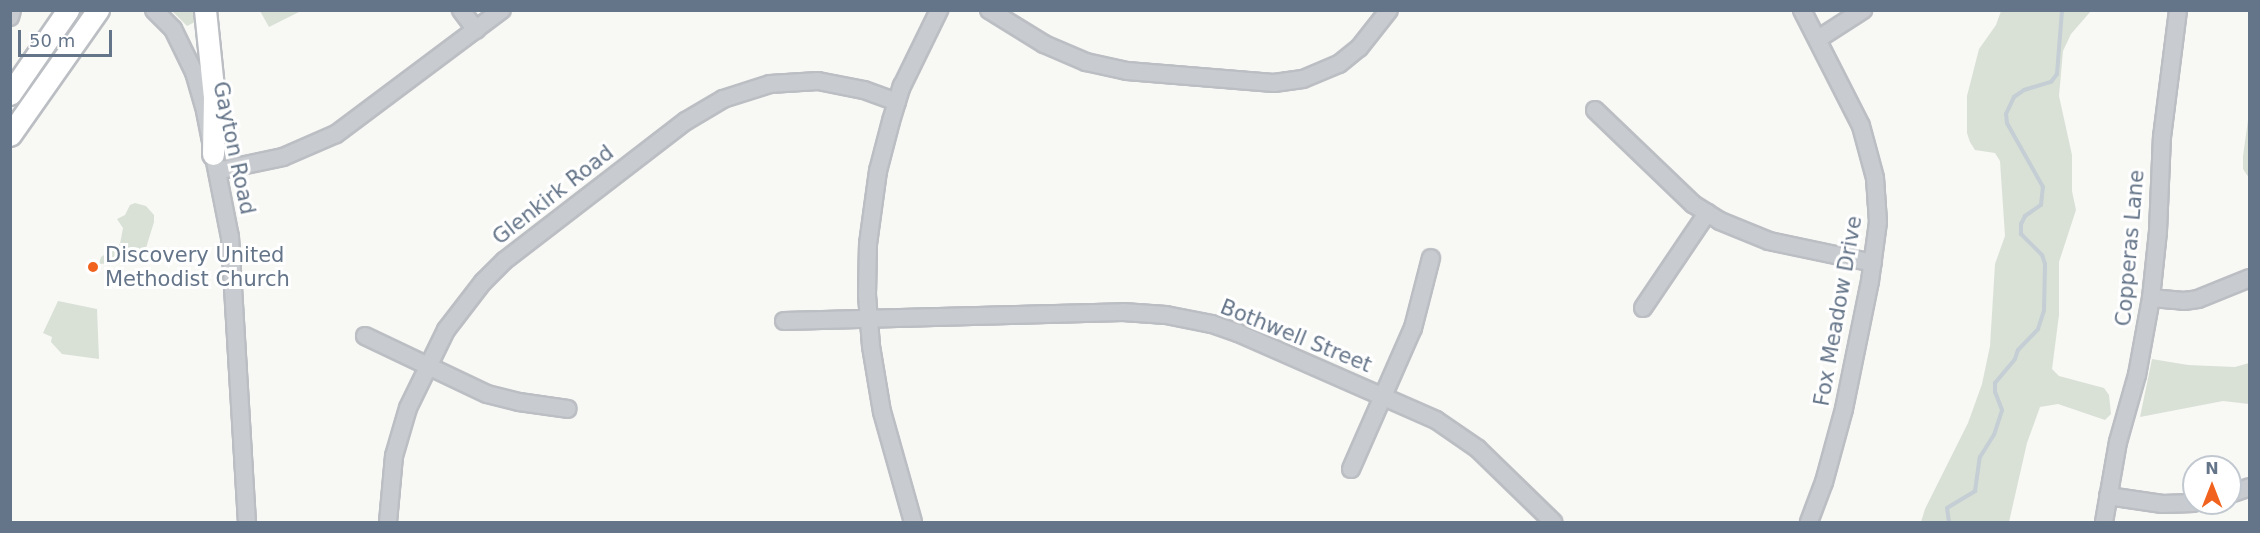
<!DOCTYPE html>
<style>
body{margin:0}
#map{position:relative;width:2260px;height:533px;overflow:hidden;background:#f8f8f5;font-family:"DejaVu Sans",sans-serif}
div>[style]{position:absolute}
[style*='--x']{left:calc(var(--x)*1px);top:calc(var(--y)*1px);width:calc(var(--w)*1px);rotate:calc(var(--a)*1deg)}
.green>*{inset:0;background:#d9e1d6}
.stream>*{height:4px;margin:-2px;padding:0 2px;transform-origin:2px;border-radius:2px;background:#c4ced4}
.roads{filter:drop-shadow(2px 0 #bbbec3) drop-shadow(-2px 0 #bbbec3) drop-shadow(0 2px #bbbec3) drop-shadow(0 -2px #bbbec3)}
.minor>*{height:16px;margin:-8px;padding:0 8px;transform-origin:8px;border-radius:8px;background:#c8cbcf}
.major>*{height:21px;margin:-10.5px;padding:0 10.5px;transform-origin:10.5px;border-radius:10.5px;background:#fff}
.dots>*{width:16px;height:16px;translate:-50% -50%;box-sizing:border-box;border:3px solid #fff;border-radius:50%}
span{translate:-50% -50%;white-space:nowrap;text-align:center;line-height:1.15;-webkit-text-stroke:6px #fff;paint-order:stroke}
.street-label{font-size:21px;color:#657589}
.poi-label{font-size:21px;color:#657589}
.left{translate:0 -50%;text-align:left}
.frame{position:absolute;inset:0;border:12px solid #657589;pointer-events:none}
.north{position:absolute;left:2182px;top:455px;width:60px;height:60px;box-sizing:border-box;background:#fff;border:2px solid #c1c8d0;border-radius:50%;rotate:0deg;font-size:16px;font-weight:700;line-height:24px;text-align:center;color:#657589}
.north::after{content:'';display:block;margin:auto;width:21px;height:27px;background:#f0621d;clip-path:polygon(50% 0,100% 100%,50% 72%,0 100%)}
.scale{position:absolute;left:18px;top:30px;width:94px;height:27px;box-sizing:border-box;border:3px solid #657589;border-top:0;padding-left:8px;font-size:18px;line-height:21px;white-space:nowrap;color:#657589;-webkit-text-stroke:4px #fff;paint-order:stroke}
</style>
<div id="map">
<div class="green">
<i style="clip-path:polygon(172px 11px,198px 11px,197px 21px,187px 26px)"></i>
<i style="clip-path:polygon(260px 11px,301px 11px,269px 27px)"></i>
<i style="clip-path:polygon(2001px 11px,2091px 11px,2071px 34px,2063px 51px,2059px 96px,2072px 155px,2072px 191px,2076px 210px,2059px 262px,2059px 315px,2052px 369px,2059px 376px,2104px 388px,2109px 395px,2111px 414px,2105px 420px,2058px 404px,2040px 407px,2027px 443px,2009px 522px,1921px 522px,1925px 509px,1968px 423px,1982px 384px,1990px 346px,1995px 264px,2005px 236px,2000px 161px,1995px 153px,1975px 150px,1970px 142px,1967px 133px,1967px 96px,1979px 49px,1996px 25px)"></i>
<i style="clip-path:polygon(2249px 113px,2249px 178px,2243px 169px,2243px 156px)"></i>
<i style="clip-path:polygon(135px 203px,146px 206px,154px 215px,154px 222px,142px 261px,99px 264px,101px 257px,120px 244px,123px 228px,117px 219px,125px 215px,130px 205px)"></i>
<i style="clip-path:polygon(58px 301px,97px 309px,99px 359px,62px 354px,51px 342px,52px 337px,43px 333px)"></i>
<i style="clip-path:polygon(2152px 359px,2188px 365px,2235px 367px,2249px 363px,2249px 404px,2223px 401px,2140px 417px)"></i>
</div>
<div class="stream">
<i style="--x:1949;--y:522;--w:14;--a:-98"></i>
<i style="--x:1947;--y:508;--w:33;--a:-31"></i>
<i style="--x:1975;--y:491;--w:34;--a:-82"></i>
<i style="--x:1980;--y:457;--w:26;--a:-58"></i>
<i style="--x:1994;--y:435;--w:26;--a:-72"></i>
<i style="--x:2002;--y:410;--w:19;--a:-111"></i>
<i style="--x:1995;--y:392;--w:9;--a:-90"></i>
<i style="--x:1995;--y:383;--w:31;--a:-50"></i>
<i style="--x:2015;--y:359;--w:9;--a:-72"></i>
<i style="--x:2018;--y:350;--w:29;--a:-46"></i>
<i style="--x:2038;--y:329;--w:19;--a:-72"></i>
<i style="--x:2044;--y:311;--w:47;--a:-88.8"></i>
<i style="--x:2045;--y:264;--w:9;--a:-108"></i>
<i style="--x:2042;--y:255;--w:30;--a:-135"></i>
<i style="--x:2021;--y:234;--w:10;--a:-90"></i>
<i style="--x:2021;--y:224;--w:9;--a:-63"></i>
<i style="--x:2025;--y:216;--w:19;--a:-35"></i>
<i style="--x:2041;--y:205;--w:18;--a:-84"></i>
<i style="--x:2043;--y:187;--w:73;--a:-119.4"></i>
<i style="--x:2007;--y:123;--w:9;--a:-96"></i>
<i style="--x:2006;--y:114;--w:19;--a:-65"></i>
<i style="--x:2014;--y:97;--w:12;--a:-35"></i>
<i style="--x:2024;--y:90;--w:28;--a:-17"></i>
<i style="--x:2051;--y:82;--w:10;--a:-53"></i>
<i style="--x:2057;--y:74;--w:64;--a:-85.5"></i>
</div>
<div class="roads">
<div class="minor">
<i style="--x:154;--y:10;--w:27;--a:45"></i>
<i style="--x:173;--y:29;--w:48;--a:64"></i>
<i style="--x:194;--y:72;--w:35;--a:74"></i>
<i style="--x:204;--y:106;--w:134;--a:78.8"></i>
<i style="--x:230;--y:237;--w:286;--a:86.6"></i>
<i style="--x:461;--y:10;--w:25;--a:53"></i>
<i style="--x:989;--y:10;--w:65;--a:31.7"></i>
<i style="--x:1044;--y:44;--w:46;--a:23.2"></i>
<i style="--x:1086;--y:62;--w:42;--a:12.4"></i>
<i style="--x:1127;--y:71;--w:147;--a:4.7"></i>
<i style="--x:1274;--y:83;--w:29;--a:-8"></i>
<i style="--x:1303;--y:79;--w:39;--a:-23"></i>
<i style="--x:1339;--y:64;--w:26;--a:-39"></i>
<i style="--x:1359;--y:48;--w:48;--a:-51.7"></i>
<i style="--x:1802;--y:10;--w:130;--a:63"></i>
<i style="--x:1861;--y:126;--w:54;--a:74.9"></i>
<i style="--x:1875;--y:178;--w:44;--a:86.1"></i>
<i style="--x:1878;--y:222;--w:60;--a:97.7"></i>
<i style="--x:1870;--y:281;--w:131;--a:101.5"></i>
<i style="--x:1844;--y:409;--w:76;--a:105.3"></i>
<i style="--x:1824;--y:482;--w:43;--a:110.6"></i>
<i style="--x:10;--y:17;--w:7;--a:-74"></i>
<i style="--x:1818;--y:39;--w:54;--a:-32.8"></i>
<i style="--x:1595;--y:110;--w:136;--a:43.8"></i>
<i style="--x:1693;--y:204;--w:32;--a:32"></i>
<i style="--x:1720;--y:221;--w:53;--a:22.2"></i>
<i style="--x:1769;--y:241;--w:106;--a:11.9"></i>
<i style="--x:217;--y:171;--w:67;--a:-12"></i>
<i style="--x:283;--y:157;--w:58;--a:-23.5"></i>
<i style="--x:336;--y:134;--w:207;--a:-36.8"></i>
<i style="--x:2151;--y:298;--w:33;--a:5"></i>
<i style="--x:2184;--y:301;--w:14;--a:-8"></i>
<i style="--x:2198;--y:299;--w:56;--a:-22"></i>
<i style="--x:1643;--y:308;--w:115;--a:-56"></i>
<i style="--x:784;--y:321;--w:339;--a:-1.5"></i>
<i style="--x:1123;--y:312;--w:43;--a:4"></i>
<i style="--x:1166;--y:315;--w:47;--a:11.1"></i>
<i style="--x:1212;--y:324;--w:28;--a:19"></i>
<i style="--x:1238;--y:333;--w:216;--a:23.7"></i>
<i style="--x:1436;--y:420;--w:51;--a:34.6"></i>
<i style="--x:1478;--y:449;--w:105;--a:44.2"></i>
<i style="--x:365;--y:336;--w:135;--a:25.4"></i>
<i style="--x:487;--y:394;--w:33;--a:14"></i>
<i style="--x:519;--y:402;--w:49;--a:8.1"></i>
<i style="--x:1351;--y:469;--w:154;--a:-66.3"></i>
<i style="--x:1413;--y:328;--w:72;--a:-75.6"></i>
<i style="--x:2230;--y:494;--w:21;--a:-19"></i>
<i style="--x:2108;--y:496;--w:55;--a:8.4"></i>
<i style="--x:2162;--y:504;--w:32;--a:-2"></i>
<i style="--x:388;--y:522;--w:66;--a:-84.8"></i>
<i style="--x:394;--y:456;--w:50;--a:-73.7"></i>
<i style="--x:408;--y:408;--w:87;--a:-64"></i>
<i style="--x:446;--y:330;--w:61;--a:-52.4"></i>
<i style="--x:483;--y:282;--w:30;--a:-45"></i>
<i style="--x:504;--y:261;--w:230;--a:-37.6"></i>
<i style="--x:686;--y:121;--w:43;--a:-30.7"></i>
<i style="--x:723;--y:99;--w:49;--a:-17.7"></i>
<i style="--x:770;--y:84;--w:48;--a:-3.6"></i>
<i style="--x:818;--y:81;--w:47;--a:11.1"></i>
<i style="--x:864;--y:90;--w:35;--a:20"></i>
<i style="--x:913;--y:522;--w:114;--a:-105.7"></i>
<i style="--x:882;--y:412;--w:67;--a:-99.5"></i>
<i style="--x:871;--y:346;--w:51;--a:-94.5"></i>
<i style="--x:867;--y:295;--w:51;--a:-88.9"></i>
<i style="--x:868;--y:244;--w:74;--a:-82.2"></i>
<i style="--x:878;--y:171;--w:52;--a:-75.4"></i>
<i style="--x:891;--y:121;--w:37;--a:-73"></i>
<i style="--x:902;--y:86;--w:85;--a:-64"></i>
<i style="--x:2104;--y:522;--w:81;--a:-80.1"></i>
<i style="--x:2118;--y:442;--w:70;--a:-74.2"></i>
<i style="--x:2137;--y:375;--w:78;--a:-79.7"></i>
<i style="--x:2151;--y:298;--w:67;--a:-84"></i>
<i style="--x:2158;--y:231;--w:94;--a:-87.6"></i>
<i style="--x:2162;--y:137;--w:128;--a:-82.8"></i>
</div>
<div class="major">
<i style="--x:205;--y:10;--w:87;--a:84.1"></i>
<i style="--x:214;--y:97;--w:57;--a:91"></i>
<i style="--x:10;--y:94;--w:102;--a:-55.4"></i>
<i style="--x:10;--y:135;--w:153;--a:-54.9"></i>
</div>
</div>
<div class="dots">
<i style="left:93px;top:267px;background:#f0621d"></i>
</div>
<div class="street-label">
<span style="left:234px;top:148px;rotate:78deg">Gayton Road</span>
<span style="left:553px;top:195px;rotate:-38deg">Glenkirk Road</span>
<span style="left:2130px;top:248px;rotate:-85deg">Copperas Lane</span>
<span style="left:1838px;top:311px;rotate:-80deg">Fox Meadow Drive</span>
<span style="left:1296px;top:336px;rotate:22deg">Bothwell Street</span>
</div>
<div class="poi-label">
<span class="left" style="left:105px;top:267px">Discovery United<br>Methodist Church</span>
</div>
<div class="frame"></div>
<div class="north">N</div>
<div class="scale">50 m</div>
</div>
